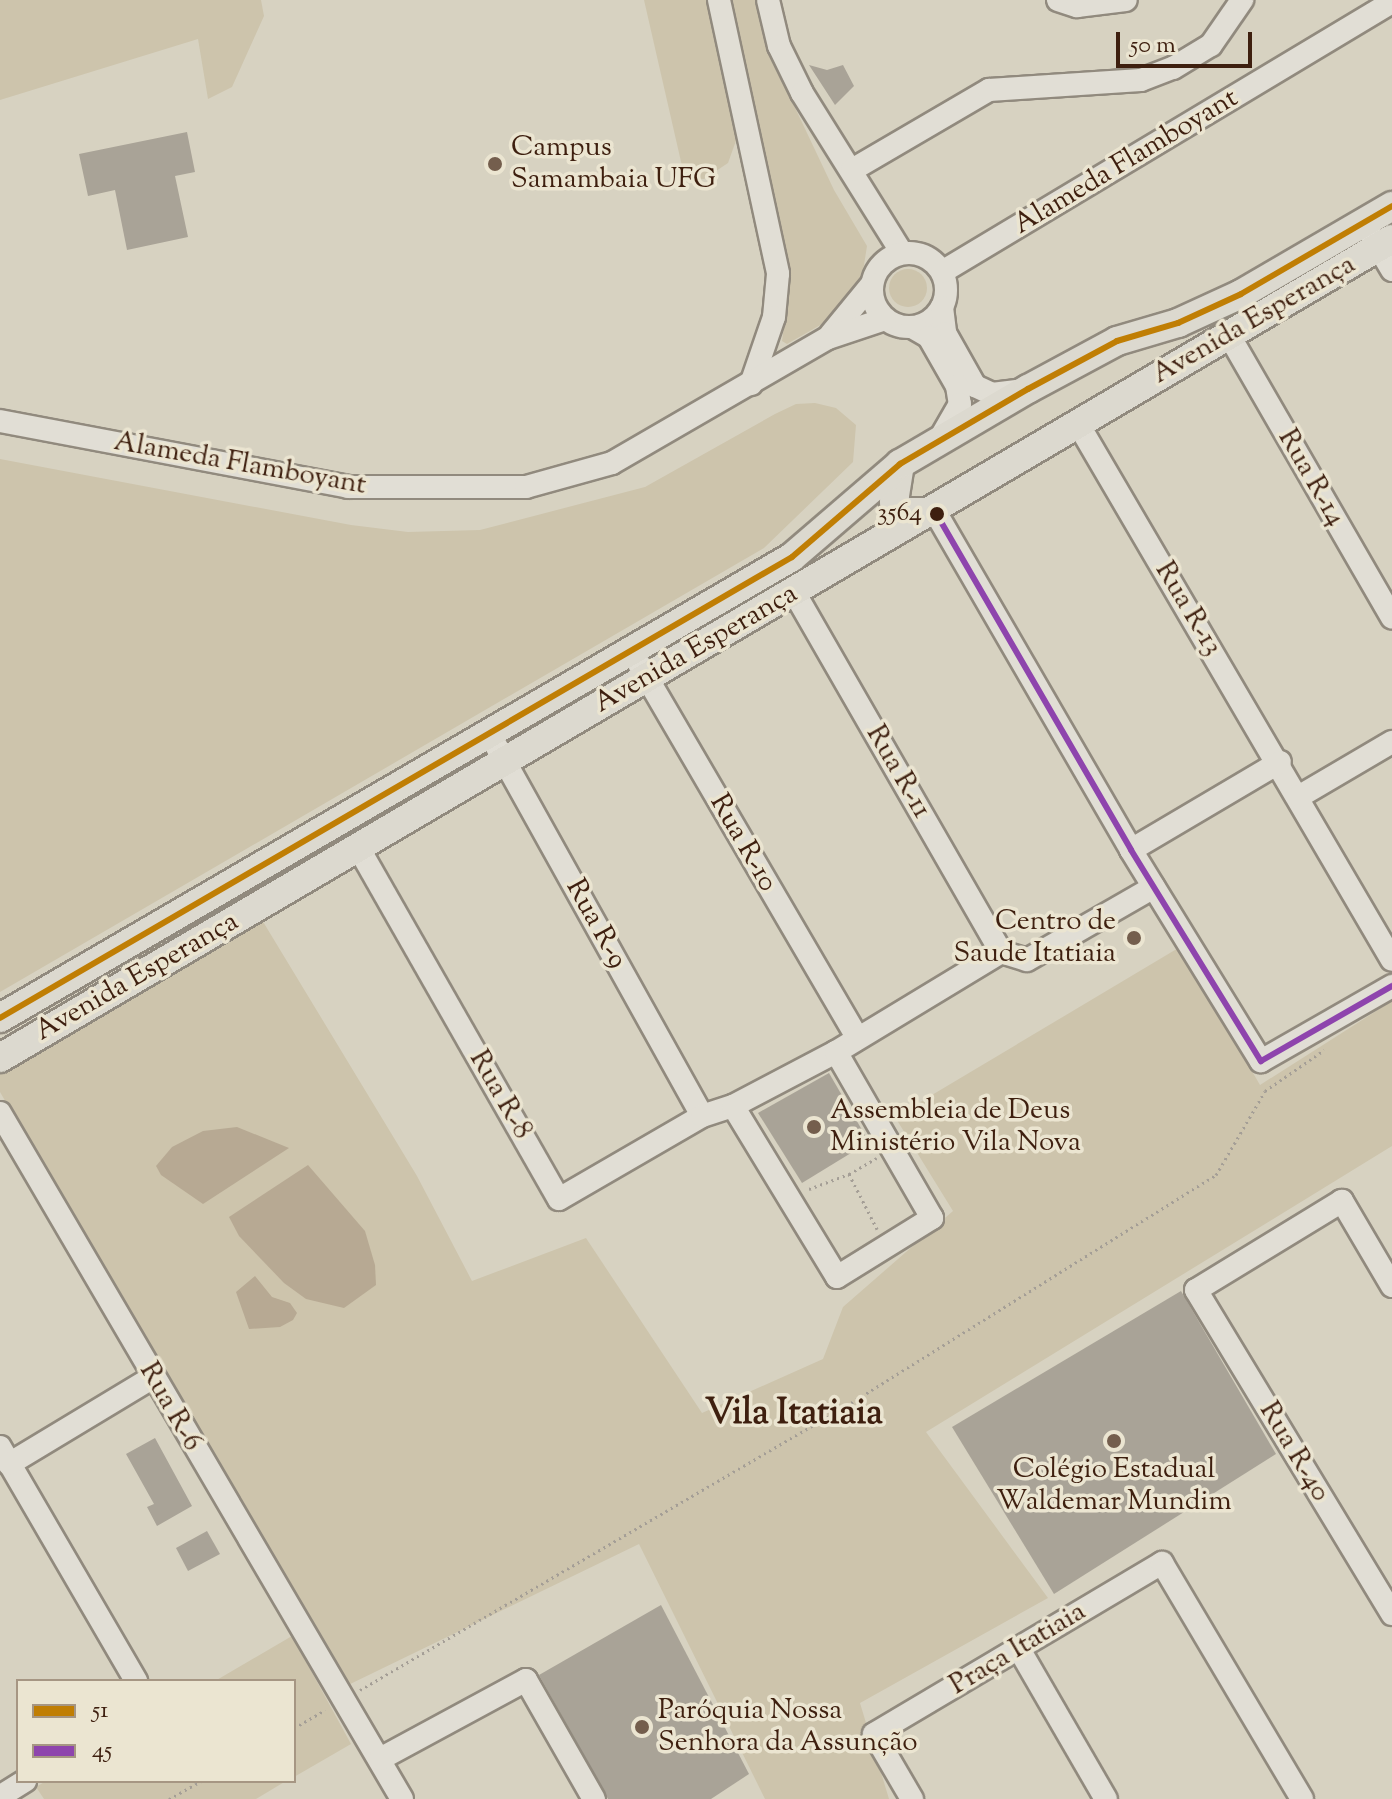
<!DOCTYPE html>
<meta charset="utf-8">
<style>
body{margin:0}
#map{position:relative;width:1392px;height:1799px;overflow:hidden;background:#d7d2c1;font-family:"Sorts Mill Goudy",serif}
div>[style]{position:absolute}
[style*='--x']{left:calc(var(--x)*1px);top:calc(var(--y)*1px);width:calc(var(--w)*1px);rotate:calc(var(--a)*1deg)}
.green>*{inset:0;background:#cdc4ac}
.round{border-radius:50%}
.water>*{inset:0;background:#b7a993}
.building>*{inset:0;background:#a9a397}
.path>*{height:3px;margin-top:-1.5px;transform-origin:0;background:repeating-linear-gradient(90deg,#a49e96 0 2px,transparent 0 6px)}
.roads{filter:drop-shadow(2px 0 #918a7e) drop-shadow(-2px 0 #918a7e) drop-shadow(0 2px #918a7e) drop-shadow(0 -2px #918a7e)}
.minor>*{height:22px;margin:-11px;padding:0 11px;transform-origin:11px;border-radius:11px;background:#e1ded5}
.minor>.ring{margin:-11px;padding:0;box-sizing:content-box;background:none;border:22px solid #e1ded5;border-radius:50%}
.major>*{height:28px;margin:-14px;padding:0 14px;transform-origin:14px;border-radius:14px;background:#dcd9cf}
.bus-1>*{height:6px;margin:-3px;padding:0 3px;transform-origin:3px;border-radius:3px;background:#c07e04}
.bus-2>*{height:6px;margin:-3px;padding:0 3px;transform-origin:3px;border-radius:3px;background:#8e44ad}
.dots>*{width:22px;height:22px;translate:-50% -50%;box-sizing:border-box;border:4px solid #ebe5d1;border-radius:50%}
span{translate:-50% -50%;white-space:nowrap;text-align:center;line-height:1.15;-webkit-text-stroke:7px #ebe5d1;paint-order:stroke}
.bus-label{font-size:26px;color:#3e1f0f}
.right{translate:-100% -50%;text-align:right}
.poi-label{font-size:28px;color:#3e1f0f}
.left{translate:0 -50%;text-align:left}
.street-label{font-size:28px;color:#3e1f0f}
.district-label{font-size:36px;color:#3e1f0f;font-weight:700}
.legend{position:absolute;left:16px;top:1679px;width:280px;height:104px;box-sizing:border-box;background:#ebe5d1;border:2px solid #a69683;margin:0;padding:10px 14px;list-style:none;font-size:24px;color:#3e1f0f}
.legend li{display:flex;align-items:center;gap:16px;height:40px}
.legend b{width:40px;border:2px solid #a69683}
.scale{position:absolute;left:1116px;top:32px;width:136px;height:36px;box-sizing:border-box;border:4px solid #3e1f0f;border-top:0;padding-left:10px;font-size:24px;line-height:28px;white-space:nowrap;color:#3e1f0f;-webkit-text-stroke:6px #ebe5d1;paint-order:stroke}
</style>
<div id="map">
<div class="green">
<i style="clip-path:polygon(0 0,261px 0,264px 16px,232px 87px,208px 99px,198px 39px,0 100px)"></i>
<i style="clip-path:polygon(644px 0,706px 0,738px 135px,728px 163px,704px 179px,691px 178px,682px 166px)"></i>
<i style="clip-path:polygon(728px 0,756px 0,780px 76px,834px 190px,867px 246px,861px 284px,831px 319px,787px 344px,782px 341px,790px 284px,785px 250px)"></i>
<i class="round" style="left:889px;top:269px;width:38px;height:38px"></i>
<i style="clip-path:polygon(815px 403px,836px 408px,856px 425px,853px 462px,764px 548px,0 992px,0 459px,351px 525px,408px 532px,480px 530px,645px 487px,775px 414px,796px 404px)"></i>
<i style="clip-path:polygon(262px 920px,417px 1176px,472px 1281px,586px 1238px,702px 1413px,823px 1359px,843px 1307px,953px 1211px,895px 1117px,1180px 947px,1260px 1085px,1392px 1001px,1392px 1146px,926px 1432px,1048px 1598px,860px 1703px,889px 1799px,765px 1799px,639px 1544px,344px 1687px,0 1092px,0 1074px)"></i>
<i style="clip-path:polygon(292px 1636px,351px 1744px,294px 1777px,294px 1681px,215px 1681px)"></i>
<i style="clip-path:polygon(46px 1781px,286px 1781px,256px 1799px,44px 1799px,36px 1787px)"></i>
</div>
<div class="water">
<i style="clip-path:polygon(237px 1127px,289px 1148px,203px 1204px,161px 1175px,156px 1166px,172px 1147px,203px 1131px)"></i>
<i style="clip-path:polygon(308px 1165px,365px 1231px,375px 1265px,376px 1285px,344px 1308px,306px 1299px,284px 1283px,239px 1236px,229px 1217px)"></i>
<i style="clip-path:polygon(255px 1276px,272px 1297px,290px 1303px,297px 1313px,293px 1320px,280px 1327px,249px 1329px,236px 1292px)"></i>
</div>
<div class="building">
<i style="clip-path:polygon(809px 65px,827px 70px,843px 65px,854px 86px,835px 105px)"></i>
<i style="clip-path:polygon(187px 132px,195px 172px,175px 176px,188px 237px,127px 250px,115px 190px,88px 196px,79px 154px)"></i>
<i style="clip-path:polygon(829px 1073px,869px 1142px,802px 1183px,758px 1113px)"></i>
<i style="clip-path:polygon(1181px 1291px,1276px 1454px,1054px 1594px,952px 1427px)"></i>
<i style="clip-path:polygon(155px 1438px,192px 1506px,157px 1526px,147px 1507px,154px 1504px,126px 1454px)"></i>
<i style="clip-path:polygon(207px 1531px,220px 1554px,188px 1571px,176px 1548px)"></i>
<i style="clip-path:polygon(661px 1605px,749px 1774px,711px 1799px,608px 1799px,539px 1675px)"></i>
</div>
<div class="path">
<i style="--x:849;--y:1174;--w:32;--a:-30"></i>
<i style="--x:809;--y:1189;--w:43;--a:-20.6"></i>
<i style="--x:849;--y:1174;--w:62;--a:63"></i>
<i style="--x:360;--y:1690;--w:563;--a:-30.3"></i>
<i style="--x:846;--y:1406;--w:436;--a:-32"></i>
<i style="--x:1216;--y:1175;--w:97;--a:-59.7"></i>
<i style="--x:1265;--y:1091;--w:72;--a:-34.8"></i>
<i style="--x:294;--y:1728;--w:36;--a:-30"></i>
<i style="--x:169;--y:1799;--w:37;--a:-29"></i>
</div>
<div class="roads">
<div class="minor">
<i style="--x:719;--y:0;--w:280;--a:77.8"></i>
<i style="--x:778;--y:274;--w:43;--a:95.3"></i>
<i style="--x:774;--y:317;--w:71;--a:108.9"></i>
<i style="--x:768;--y:0;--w:47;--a:76.6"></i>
<i style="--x:779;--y:46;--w:52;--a:63.9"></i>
<i style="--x:802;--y:93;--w:189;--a:58"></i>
<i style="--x:1058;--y:0;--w:20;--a:18"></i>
<i style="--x:1077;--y:6;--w:49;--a:-7"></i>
<i style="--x:852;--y:170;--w:159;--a:-30.3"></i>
<i style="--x:989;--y:90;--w:152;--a:-3.8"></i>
<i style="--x:1141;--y:80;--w:34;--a:-21"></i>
<i style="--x:1173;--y:68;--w:44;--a:-31.2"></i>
<i style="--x:1211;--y:45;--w:55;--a:-55.4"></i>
<i style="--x:1370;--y:233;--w:43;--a:59.3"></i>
<i class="ring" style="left:872px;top:253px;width:52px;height:52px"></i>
<i style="--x:942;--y:272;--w:525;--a:-30.96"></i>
<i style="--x:942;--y:307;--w:26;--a:83"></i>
<i style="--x:945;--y:333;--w:61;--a:60.5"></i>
<i style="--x:975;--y:386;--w:19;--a:25"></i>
<i style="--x:992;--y:394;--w:31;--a:-7"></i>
<i style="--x:912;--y:327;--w:20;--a:30"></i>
<i style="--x:929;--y:337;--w:56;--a:60.3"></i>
<i style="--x:957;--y:386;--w:18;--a:81"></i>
<i style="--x:960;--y:404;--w:39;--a:120"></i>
<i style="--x:831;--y:334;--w:65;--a:-50.6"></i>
<i style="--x:1230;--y:337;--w:324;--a:60"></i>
<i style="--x:0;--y:421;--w:354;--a:10.7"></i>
<i style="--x:348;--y:487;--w:178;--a:0"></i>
<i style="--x:526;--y:487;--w:89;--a:-15.6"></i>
<i style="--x:612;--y:463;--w:250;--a:-30.1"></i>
<i style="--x:828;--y:338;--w:60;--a:-18.4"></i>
<i style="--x:1077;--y:422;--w:623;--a:59.65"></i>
<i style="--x:933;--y:508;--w:395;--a:59.9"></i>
<i style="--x:1131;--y:850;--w:248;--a:58.4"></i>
<i style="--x:1261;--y:1061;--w:151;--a:-29.8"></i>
<i style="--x:794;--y:592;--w:415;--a:60.1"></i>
<i style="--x:639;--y:664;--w:431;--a:59.7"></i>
<i style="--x:489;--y:733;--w:438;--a:60.9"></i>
<i style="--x:1300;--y:796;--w:107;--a:-30.4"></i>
<i style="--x:358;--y:847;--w:405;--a:60.3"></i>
<i style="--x:559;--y:1199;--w:165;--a:-30.1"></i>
<i style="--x:702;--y:1116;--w:33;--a:-18"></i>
<i style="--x:733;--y:1106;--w:116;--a:-27.7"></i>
<i style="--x:836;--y:1052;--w:193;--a:-31.2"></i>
<i style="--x:1001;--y:952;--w:27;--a:17"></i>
<i style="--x:1027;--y:960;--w:146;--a:-29.9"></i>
<i style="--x:1131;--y:850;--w:173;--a:-30.6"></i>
<i style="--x:733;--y:1106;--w:200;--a:58.7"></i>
<i style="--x:837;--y:1277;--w:112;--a:-31.8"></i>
<i style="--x:932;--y:1218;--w:192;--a:-120"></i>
<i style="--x:0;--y:1113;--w:795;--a:59.63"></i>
<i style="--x:1392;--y:1286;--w:99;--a:-120.5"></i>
<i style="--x:1342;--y:1201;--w:171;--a:148.6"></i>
<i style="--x:1196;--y:1290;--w:379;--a:58.8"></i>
<i style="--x:0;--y:1447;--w:271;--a:59.8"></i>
<i style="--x:9;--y:1464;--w:168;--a:-31.1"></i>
<i style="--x:1019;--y:1649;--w:173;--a:59.9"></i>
<i style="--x:380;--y:1759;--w:166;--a:-28.4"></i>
<i style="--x:526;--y:1680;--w:137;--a:60.3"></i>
<i style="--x:4;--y:1794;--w:25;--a:-32"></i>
<i style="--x:912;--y:1799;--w:75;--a:-120.3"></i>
<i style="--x:874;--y:1734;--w:335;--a:-30.7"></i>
<i style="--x:1162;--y:1563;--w:274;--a:59.3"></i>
</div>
<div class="major">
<i style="--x:900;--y:464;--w:38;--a:99"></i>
<i style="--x:894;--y:502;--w:13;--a:48"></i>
<i style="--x:903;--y:512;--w:23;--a:0"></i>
<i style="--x:0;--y:1018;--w:916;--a:-30.2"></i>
<i style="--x:792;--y:557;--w:143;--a:-40.7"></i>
<i style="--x:900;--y:464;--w:148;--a:-30.4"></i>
<i style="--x:1028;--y:389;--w:101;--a:-28.3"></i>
<i style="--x:1117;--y:341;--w:64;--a:-16.4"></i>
<i style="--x:1178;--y:323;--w:69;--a:-24.7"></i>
<i style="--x:1241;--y:294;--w:175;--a:-30.2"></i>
<i style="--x:0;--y:1058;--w:1615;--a:-30.47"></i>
</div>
</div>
<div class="bus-1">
<i style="--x:0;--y:1018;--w:916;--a:-30.2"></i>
<i style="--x:792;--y:557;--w:143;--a:-40.7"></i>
<i style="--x:900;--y:464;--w:148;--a:-30.4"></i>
<i style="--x:1028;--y:389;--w:101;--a:-28.3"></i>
<i style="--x:1117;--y:341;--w:64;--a:-16.4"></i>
<i style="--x:1178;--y:323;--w:69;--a:-24.7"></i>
<i style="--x:1241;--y:294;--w:175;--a:-30.2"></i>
</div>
<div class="bus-2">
<i style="--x:933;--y:508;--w:395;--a:59.9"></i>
<i style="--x:1131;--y:850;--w:248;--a:58.4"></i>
<i style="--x:1261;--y:1061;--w:151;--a:-29.8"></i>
</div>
<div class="dots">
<i style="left:495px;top:164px;background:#745e4d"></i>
<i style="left:937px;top:514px;background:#3e1f0f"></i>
<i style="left:1134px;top:938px;background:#745e4d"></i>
<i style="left:814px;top:1127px;background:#745e4d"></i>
<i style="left:1114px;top:1441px;background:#745e4d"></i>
<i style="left:642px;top:1727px;background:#745e4d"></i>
</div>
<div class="bus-label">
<span class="right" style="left:922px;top:514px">3564</span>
</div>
<div class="poi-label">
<span class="left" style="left:511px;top:164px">Campus<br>Samambaia UFG</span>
<span class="right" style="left:1116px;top:938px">Centro de<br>Saude Itatiaia</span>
<span class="left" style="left:830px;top:1127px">Assembleia de Deus<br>Ministério Vila Nova</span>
<span style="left:1114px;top:1486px">Colégio Estadual<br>Waldemar Mundim</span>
<span class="left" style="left:658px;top:1727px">Paróquia Nossa<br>Senhora da Assunção</span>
</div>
<div class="street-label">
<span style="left:1126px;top:162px;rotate:-31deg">Alameda Flamboyant</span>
<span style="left:1254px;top:320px;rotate:-30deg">Avenida Esperança</span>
<span style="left:240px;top:464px;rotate:10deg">Alameda Flamboyant</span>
<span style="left:1311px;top:478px;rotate:60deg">Rua R-14</span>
<span style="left:1188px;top:609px;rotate:59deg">Rua R-13</span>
<span style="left:696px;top:649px;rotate:-30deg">Avenida Esperança</span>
<span style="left:898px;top:772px;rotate:60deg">Rua R-11</span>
<span style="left:743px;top:843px;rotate:60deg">Rua R-10</span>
<span style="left:596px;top:924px;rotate:61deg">Rua R-9</span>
<span style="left:137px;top:977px;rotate:-30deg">Avenida Esperança</span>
<span style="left:500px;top:1095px;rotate:60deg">Rua R-8</span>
<span style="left:170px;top:1407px;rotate:60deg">Rua R-6</span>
<span style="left:1294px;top:1452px;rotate:59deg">Rua R-40</span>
<span style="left:1018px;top:1649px;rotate:-31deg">Praça Itatiaia</span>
</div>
<div class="district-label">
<span style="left:794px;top:1415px">Vila Itatiaia</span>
</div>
<ul class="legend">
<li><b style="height:10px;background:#c07e04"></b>51</li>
<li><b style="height:10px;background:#8e44ad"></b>45</li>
</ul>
<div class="scale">50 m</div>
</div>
